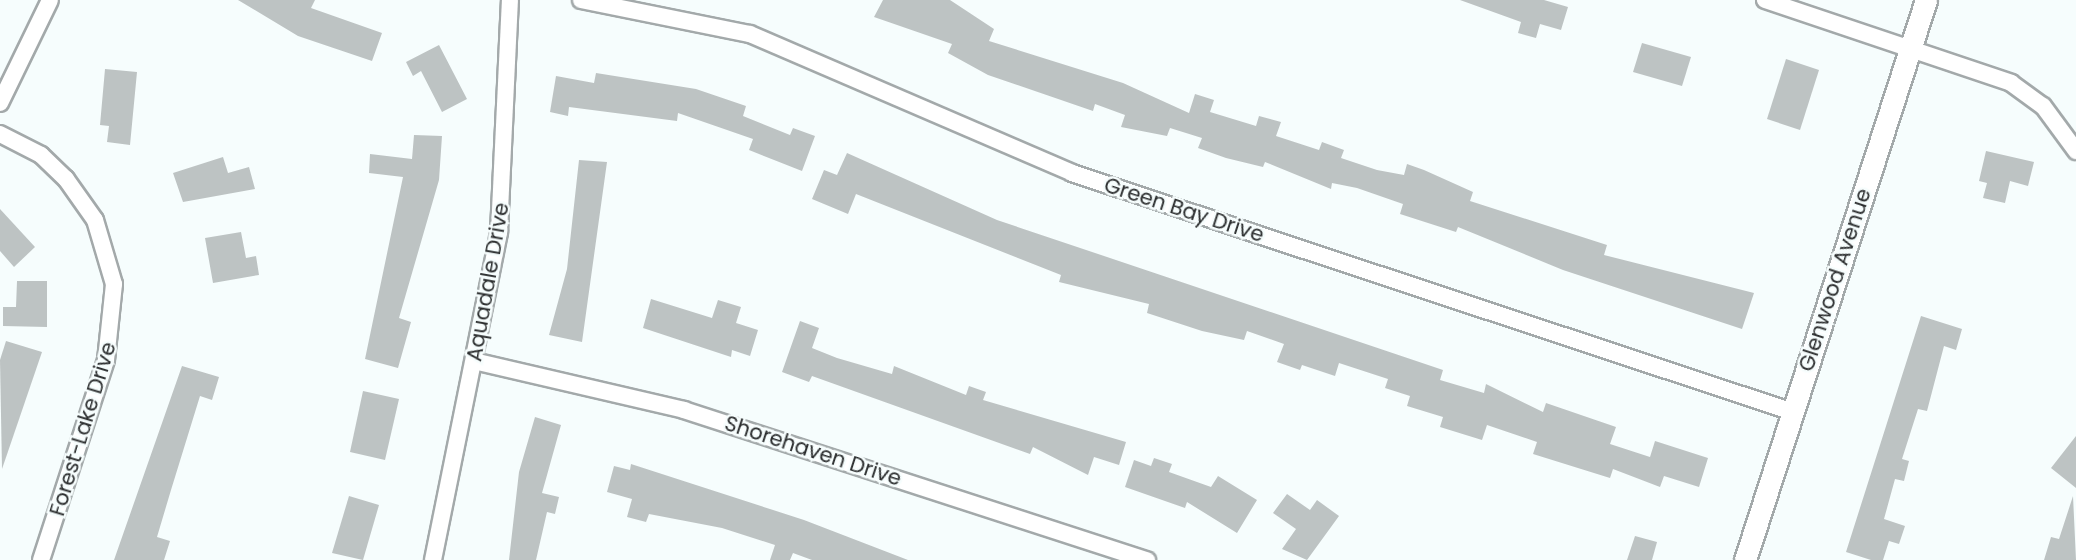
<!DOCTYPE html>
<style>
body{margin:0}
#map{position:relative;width:2076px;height:560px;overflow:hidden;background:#f6fdfd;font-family:Poppins,sans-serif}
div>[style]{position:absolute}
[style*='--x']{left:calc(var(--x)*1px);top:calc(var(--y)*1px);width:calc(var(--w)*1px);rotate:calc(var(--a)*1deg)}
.building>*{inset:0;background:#bdc3c3}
.roads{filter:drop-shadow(2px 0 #a3a9aa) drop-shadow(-2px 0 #a3a9aa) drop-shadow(0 2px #a3a9aa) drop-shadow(0 -2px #a3a9aa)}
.minor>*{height:16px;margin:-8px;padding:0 8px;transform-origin:8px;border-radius:8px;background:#fff}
.tertiary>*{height:21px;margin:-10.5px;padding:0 10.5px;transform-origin:10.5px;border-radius:10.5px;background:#fff}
span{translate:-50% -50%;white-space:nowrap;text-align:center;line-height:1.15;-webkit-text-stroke:5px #f6fdfd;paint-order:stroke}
.street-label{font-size:21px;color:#2b2d2e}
</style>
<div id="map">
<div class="building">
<i style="clip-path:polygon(238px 0,315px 0,311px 8px,382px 33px,372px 61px,298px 36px)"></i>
<i style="clip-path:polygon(883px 0,950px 0,994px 29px,989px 41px,1123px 83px,1189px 113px,1195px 94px,1214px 100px,1210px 112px,1256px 126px,1259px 116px,1281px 122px,1276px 136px,1319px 150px,1322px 142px,1344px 150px,1341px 158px,1377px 170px,1404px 175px,1407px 164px,1424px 170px,1473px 192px,1470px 201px,1607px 245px,1604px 255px,1754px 293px,1742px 329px,1563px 270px,1458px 227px,1456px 232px,1400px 214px,1403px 204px,1357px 188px,1332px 183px,1331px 189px,1265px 162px,1263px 167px,1226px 158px,1198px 148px,1202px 138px,1170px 128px,1167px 136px,1121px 127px,1125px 115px,1095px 104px,1093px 111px,988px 75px,948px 53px,952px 44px,874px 17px)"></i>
<i style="clip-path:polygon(1460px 0,1544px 0,1568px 7px,1561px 30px,1540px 24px,1536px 38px,1518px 33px,1521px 22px)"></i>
<i style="clip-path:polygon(1642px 43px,1691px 57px,1682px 86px,1633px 72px)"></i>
<i style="clip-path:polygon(439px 45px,467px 99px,442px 112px,421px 71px,413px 76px,406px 62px)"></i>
<i style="clip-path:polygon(1786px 59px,1819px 70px,1800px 130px,1767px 119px)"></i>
<i style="clip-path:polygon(105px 69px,137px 72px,130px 145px,107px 142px,109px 126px,100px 125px)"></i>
<i style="clip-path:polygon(596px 73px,696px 89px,746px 106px,743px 116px,790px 135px,793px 128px,815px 136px,802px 171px,749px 150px,753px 139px,678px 113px,677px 121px,569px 107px,568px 116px,550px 112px,556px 76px,594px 83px)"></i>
<i style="clip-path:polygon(414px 135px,442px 136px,439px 180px,399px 318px,411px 322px,398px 368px,365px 359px,403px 177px,369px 173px,370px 154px,412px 159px)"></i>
<i style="clip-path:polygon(1986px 151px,2034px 162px,2028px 186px,2010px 181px,2005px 203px,1983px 198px,1987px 183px,1979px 181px)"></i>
<i style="clip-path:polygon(847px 153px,997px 220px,1443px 370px,1440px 380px,1484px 393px,1486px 384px,1543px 412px,1546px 403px,1616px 427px,1610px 444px,1650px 457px,1655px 441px,1708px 458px,1699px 487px,1664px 476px,1660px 487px,1613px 469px,1610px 478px,1533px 454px,1537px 442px,1487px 425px,1482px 440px,1440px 427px,1443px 417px,1407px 406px,1410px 396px,1385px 388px,1388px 379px,1339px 363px,1335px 376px,1302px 365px,1300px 370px,1277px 362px,1284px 344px,1247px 331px,1244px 340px,1202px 331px,1147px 313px,1149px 304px,1059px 282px,1061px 275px,856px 194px,848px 214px,812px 199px,824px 170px,837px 175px)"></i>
<i style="clip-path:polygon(223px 157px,228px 173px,249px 167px,255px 189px,183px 202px,173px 173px)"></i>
<i style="clip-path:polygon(579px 160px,607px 162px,582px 342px,549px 335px,567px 269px)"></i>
<i style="clip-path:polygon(0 209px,35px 247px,14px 267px,0 251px)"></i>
<i style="clip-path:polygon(241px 232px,246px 258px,256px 256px,259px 275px,213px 283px,205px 238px)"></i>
<i style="clip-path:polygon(17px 281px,47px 281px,47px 327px,3px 326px,3px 307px,16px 307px)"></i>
<i style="clip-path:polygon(651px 299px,712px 318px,718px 300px,741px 307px,736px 323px,758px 330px,750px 356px,732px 350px,731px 357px,643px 328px)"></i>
<i style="clip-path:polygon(1921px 316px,1962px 329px,1956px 350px,1944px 346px,1927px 411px,1918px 409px,1902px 459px,1909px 461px,1904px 481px,1895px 479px,1884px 519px,1905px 526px,1899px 544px,1889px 541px,1883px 560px,1871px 560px,1846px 552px)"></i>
<i style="clip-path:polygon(800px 321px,819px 328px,812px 348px,837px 358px,892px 374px,894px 366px,966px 395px,969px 386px,986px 392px,983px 400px,1126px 442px,1119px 465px,1094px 457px,1088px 475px,1033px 447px,1030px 454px,812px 376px,809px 382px,782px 372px)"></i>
<i style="clip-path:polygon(6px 341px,42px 352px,2px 469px,0 360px)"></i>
<i style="clip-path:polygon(182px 366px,219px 377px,212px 400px,200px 396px,171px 490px,157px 537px,170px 541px,164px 560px,114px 560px)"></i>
<i style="clip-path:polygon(363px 391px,399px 399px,385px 460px,350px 452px)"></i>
<i style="clip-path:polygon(535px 417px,561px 425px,542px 493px,559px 497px,555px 514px,547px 512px,536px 560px,509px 560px,519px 472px)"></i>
<i style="clip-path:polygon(2076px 436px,2076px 488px,2051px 468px)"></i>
<i style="clip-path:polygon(1154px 458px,1172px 464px,1169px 472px,1211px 487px,1218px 476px,1257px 500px,1237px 533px,1187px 502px,1185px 508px,1125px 487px,1134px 460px,1151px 466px)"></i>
<i style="clip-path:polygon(631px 464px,804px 520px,908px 560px,812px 560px,793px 553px,790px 560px,770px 560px,775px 545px,722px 528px,649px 514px,646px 522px,627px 517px,632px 499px,607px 492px,614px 466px,630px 470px)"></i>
<i style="clip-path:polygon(1287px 494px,1310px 510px,1317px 500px,1339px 516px,1307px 560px,1282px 549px,1296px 529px,1273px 513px)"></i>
<i style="clip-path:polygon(349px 496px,379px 505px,363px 560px,332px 553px)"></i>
<i style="clip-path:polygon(2073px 496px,2076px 560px,2044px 560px,2051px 537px,2059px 539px)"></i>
<i style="clip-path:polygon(1635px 536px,1657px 542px,1652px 560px,1627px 560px)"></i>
</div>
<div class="roads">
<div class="minor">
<i style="--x:581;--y:0;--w:172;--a:11.4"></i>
<i style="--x:750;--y:34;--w:351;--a:23.3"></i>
<i style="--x:1072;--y:173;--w:760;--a:18.34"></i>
<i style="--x:1765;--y:0;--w:260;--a:18.6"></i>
<i style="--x:2011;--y:83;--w:39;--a:36"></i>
<i style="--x:2043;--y:106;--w:56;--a:53.7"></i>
<i style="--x:0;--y:103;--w:114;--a:-64.1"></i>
<i style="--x:0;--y:134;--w:46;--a:27.1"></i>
<i style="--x:41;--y:155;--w:35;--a:44"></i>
<i style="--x:66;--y:179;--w:50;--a:54.7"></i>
<i style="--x:95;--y:220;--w:67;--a:73.5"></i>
<i style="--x:114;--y:284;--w:76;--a:96"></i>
<i style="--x:106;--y:360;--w:210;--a:108"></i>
<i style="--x:474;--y:361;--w:216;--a:13.1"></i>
<i style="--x:684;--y:410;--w:487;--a:18"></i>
<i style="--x:433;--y:560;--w:335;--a:-78.6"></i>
<i style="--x:499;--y:232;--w:232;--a:-87.3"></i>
</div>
<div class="tertiary">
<i style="--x:1745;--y:560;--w:589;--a:-72.09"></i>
</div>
</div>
<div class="street-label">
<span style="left:1184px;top:210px;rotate:18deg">Green Bay Drive</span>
<span style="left:1835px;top:280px;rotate:-72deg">Glenwood Avenue</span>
<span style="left:488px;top:282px;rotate:-80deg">Aquadale Drive</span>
<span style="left:83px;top:429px;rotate:-73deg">Forest-Lake Drive</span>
<span style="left:813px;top:451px;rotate:18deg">Shorehaven Drive</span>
</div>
</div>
